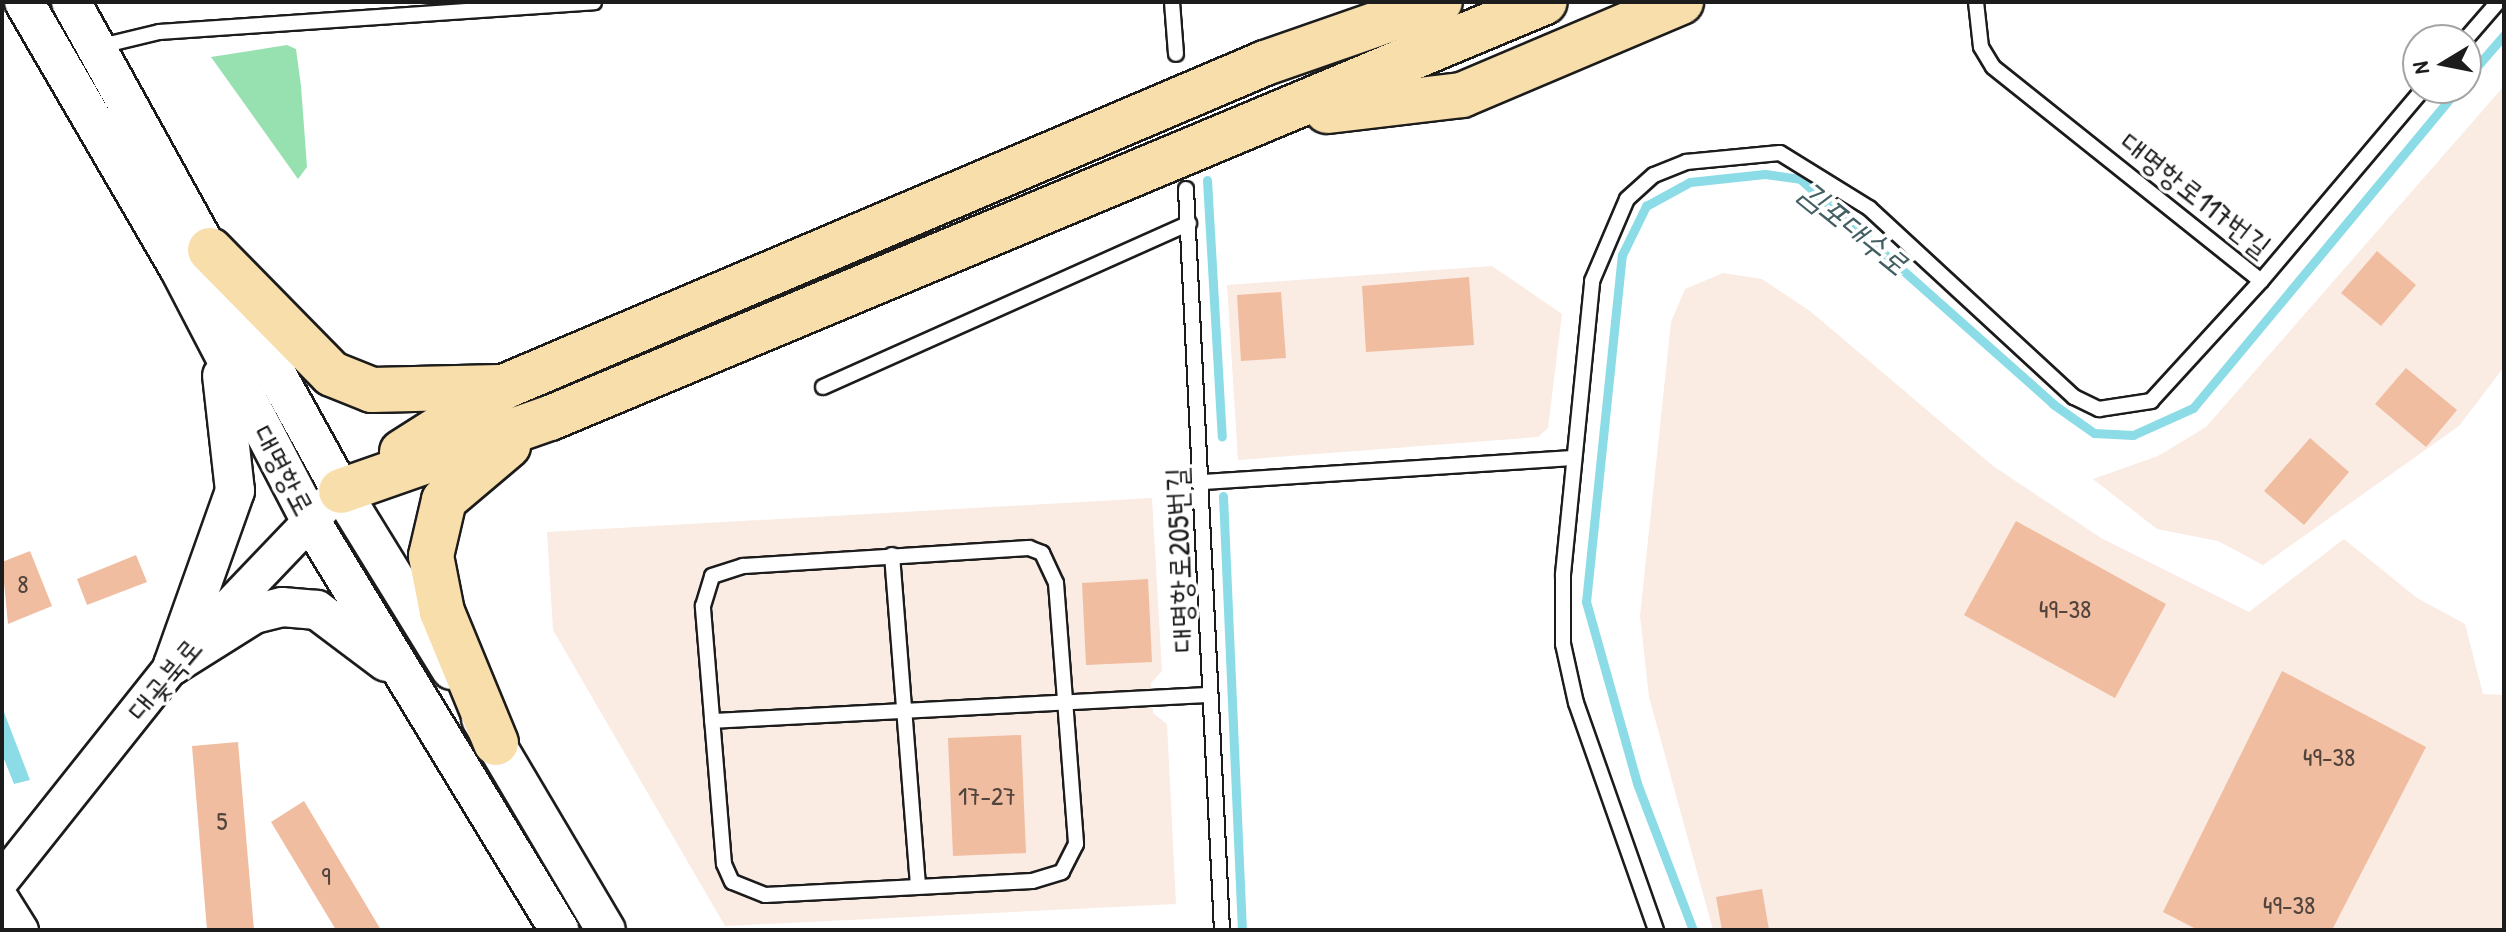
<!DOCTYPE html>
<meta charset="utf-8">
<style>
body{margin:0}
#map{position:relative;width:2506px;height:932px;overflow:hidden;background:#fff;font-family:"Patrick Hand","Poor Story",sans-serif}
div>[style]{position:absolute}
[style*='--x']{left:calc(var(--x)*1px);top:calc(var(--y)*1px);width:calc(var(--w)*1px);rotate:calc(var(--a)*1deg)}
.built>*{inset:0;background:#faebe3}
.green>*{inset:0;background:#97e1b0}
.water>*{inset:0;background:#8bdce6}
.stream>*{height:9px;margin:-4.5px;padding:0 4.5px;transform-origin:4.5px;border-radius:4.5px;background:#8bdce6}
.building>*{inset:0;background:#f0bda1}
.roads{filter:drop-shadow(2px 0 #1c1c1c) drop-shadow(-2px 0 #1c1c1c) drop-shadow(0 2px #1c1c1c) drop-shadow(0 -2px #1c1c1c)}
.service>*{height:14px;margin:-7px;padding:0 7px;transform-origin:7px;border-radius:7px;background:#fff}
.tertiary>*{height:34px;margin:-17px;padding:0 17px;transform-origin:17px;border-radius:17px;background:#fff}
.secondary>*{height:38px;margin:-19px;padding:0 19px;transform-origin:19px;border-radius:19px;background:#fff}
.motorway>*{height:44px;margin:-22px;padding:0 22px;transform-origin:22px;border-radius:22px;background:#f8deab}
span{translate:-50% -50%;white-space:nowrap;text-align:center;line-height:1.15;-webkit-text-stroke:7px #fff;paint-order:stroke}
.number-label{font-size:26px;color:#51443d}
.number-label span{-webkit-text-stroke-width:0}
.street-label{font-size:30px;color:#1c1c1c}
.water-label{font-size:32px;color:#435f63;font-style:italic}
.frame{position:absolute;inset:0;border:4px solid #1c1c1c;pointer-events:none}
.north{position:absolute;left:2402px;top:24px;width:80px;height:80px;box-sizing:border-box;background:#fff;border:2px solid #a4a4a4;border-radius:50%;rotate:260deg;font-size:22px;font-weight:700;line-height:32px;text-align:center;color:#1c1c1c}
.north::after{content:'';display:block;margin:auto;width:28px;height:36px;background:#1c1c1c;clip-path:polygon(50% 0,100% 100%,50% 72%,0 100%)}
</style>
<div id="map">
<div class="built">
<i style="clip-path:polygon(2504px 86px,2504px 367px,2459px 426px,2263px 565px,2218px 541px,2157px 529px,2093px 479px,2158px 456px,2206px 427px)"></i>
<i style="clip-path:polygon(1492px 266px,1562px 314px,1548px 428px,1538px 437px,1238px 460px,1227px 285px)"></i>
<i style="clip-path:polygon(1723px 273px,1762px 279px,1810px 311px,1993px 466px,2101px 538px,2249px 612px,2344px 539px,2417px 598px,2465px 624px,2483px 694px,2504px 695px,2504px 930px,1713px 930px,1649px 697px,1640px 616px,1671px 322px,1685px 289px)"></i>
<i style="clip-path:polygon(1152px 498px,1162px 671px,1151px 683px,1153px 713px,1167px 724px,1176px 904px,725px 926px,553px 630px,547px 532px)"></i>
</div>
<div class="green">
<i style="clip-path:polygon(287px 45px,296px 49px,301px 86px,307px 167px,298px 179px,211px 57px)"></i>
</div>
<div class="water">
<i style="clip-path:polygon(2px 707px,30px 780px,14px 784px,2px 754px)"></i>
</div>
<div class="stream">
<i style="--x:2466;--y:79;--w:58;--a:-49.2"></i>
<i style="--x:1207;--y:180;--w:257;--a:86.7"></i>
<i style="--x:1223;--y:496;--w:434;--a:87.5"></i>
<i style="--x:1693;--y:930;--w:157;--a:-110.9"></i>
<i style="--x:1637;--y:783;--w:188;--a:-105.7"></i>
<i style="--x:1586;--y:602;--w:349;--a:-84.1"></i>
<i style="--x:1622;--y:255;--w:55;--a:-63.9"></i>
<i style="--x:1646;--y:206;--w:50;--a:-28.6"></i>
<i style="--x:1690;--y:182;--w:75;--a:-6.1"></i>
<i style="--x:1765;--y:174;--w:35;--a:8"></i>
<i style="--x:1800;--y:179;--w:339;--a:41.6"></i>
<i style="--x:2053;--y:404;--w:50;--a:35.3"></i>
<i style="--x:2094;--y:433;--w:39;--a:3"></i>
<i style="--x:2133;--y:435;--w:66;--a:-24.2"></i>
<i style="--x:2193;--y:408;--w:416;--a:-50.3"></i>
</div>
<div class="building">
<i style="clip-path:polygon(2377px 251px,2416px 285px,2381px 326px,2341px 293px)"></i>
<i style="clip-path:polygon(1469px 277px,1474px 345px,1366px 352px,1362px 286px)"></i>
<i style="clip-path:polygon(1281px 292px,1286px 358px,1241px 361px,1237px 295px)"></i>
<i style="clip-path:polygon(2406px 368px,2457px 410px,2426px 447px,2375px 404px)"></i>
<i style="clip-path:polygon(2310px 438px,2349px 472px,2304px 525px,2264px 491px)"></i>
<i style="clip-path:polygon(2016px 521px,2166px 604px,2115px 698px,1964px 615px)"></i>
<i style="clip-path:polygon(30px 551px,52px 606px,8px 624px,2px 562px)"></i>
<i style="clip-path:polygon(136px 555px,147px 582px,87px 605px,77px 579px)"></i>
<i style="clip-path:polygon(1148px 579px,1152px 662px,1086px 665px,1082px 583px)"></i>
<i style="clip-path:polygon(2282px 671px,2426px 747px,2332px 930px,2198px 930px,2163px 912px)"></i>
<i style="clip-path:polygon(1021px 735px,1026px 853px,953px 856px,948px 738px)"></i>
<i style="clip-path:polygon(238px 742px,254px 930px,207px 930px,192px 746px)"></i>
<i style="clip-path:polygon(304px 801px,381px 930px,336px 930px,271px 822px)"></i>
<i style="clip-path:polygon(1762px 889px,1769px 930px,1722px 930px,1716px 897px)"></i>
</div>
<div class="roads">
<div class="service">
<i style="--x:1172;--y:2;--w:52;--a:85.6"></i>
<i style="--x:1976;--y:2;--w:45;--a:83.7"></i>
<i style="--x:1981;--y:47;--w:23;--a:59"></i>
<i style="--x:1993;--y:67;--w:343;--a:38.6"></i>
<i style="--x:2261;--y:281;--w:253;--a:-49.8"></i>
<i style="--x:2465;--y:40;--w:50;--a:-49"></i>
<i style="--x:97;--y:47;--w:64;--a:-13.6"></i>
<i style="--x:159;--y:32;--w:436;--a:-3.9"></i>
<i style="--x:1186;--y:189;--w:742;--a:87.22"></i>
<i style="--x:823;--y:387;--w:401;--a:-24.1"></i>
<i style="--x:1203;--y:482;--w:371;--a:-3.7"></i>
<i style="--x:1029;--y:548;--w:14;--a:21"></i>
<i style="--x:1042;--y:553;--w:33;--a:65"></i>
<i style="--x:1056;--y:583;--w:262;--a:85.6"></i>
<i style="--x:1076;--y:844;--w:31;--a:117"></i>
<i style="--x:1062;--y:872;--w:31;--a:163"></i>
<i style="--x:1032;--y:881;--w:267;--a:177"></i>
<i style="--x:765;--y:895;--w:35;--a:-158"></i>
<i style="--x:732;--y:882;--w:20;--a:-114"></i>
<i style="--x:724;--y:864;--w:259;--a:-94.7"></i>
<i style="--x:703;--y:606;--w:31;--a:-73"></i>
<i style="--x:712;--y:576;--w:33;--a:-18"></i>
<i style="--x:743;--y:566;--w:287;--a:-3.6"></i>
<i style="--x:892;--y:555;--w:332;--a:85.5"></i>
<i style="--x:712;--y:721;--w:498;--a:-3"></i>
<i style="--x:1656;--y:930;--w:241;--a:-109.4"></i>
<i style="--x:1576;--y:703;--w:60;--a:-102.4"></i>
<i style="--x:1563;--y:644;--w:70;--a:-90"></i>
<i style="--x:1563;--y:574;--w:294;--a:-84.3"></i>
<i style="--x:1592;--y:281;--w:89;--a:-66.9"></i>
<i style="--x:1627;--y:199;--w:36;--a:-42"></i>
<i style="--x:1654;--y:175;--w:35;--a:-22"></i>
<i style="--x:1686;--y:162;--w:94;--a:-5.5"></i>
<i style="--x:1780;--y:153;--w:105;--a:31.7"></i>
<i style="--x:1869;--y:208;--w:279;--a:42.7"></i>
<i style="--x:2074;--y:397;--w:28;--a:26"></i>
<i style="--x:2099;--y:409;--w:53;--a:-8.7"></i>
<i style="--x:2151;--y:401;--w:163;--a:-47.5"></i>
</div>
<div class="tertiary">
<i style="--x:2;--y:880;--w:275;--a:-51.5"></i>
<i style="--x:173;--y:665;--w:226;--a:-46.3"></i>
<i style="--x:2;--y:900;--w:36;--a:58"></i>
</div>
<div class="secondary">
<i style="--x:24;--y:2;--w:310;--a:59.8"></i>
<i style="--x:180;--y:270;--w:282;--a:62.5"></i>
<i style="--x:310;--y:520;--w:480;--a:58.7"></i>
<i style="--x:71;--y:2;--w:559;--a:61.09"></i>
<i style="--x:341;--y:491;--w:210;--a:58.4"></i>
<i style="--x:173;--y:665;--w:185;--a:-70.4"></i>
<i style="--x:235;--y:491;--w:116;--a:-96.4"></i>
<i style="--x:173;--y:665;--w:96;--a:-32.2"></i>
<i style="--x:254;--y:614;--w:29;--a:-14"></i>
<i style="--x:282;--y:607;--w:35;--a:5"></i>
<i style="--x:317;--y:610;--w:86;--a:37"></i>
<i style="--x:481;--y:719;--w:245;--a:59.4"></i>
</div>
<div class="motorway">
<i style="--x:1327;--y:111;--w:136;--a:-6.8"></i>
<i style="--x:1462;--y:95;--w:238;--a:-23"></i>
<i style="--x:210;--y:250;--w:174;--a:45.5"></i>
<i style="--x:332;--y:374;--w:43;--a:21.8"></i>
<i style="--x:372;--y:390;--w:127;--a:-1.4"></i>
<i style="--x:402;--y:452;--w:123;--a:-32.4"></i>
<i style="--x:506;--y:386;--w:825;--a:-23.05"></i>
<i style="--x:1265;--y:63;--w:185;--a:-19.2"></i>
<i style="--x:341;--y:491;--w:221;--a:-19.3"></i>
<i style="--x:550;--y:418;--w:1078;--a:-22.69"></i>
<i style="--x:496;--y:743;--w:142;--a:-112.4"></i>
<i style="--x:442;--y:612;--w:57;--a:-101.1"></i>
<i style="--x:431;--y:556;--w:57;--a:-76.9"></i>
<i style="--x:444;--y:500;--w:84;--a:-40.2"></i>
</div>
</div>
<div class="number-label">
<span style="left:23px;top:584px">8</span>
<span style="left:2065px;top:609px">49-38</span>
<span style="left:2329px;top:757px">49-38</span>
<span style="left:987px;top:796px">17-27</span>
<span style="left:222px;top:821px">5</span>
<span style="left:326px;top:876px">9</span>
<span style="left:2289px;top:905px">49-38</span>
</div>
<div class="street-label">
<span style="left:2196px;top:194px;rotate:38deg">대명항로117번길</span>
<span style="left:284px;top:470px;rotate:62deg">대명항로</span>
<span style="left:1179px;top:560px;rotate:-92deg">대명항로205번길</span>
<span style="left:164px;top:679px;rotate:-50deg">대곶북로</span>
</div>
<div class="water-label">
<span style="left:1854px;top:228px;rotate:39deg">김포대수로</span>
</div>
<div class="frame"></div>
<div class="north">N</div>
</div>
